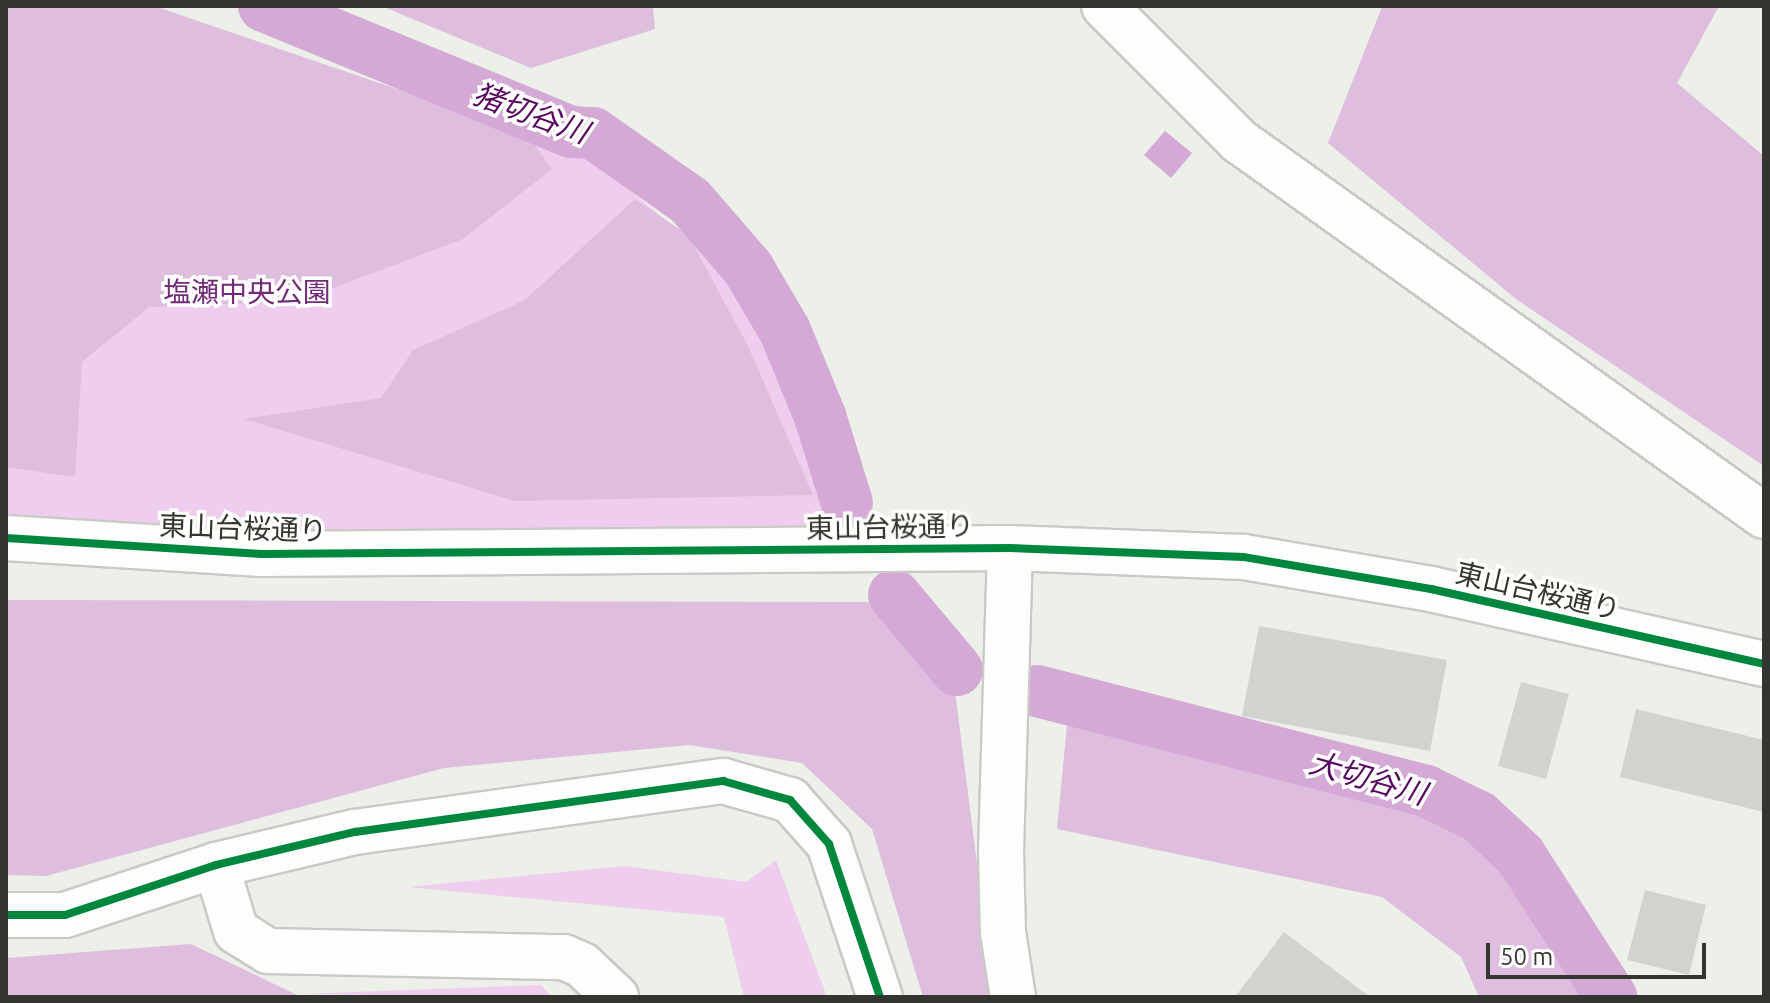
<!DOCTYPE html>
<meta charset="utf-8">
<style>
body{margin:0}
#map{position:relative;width:1770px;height:1003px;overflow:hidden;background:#ecf0e8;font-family:Ubuntu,"Noto Sans JP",sans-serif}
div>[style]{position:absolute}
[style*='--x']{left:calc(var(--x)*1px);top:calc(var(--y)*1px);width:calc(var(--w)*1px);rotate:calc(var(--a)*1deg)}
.green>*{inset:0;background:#eecdee}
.forest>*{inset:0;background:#debddf}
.water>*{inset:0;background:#d4a9d6}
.river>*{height:52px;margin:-26px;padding:0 26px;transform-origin:26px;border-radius:26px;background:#d4a9d6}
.building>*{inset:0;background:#d1d4ce}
.roads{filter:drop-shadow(2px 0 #c8cbc5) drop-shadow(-2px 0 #c8cbc5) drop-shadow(0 2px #c8cbc5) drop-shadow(0 -2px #c8cbc5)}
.minor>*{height:44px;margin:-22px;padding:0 22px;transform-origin:22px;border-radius:22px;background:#fcfdfc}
.cycleway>*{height:8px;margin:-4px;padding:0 4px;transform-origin:4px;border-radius:4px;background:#00873e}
span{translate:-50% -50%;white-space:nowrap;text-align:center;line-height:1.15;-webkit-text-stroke:7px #fdfffc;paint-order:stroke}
.park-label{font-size:28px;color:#732879}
.street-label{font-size:28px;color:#333630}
.water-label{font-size:30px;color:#590960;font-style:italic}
.frame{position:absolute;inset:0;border:8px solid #333630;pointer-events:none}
.scale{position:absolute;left:1486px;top:943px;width:220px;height:36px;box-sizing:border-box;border:4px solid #333630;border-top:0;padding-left:10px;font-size:24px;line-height:28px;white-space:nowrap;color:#333630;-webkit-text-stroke:6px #fdfffc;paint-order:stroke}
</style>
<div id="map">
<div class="green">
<i style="clip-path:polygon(6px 6px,149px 6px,586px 154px,716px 262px,805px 414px,833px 535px,157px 530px,6px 514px)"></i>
<i style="clip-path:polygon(776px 860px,827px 997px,744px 997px,724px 917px,408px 887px,624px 866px,746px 882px)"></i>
<i style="clip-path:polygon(541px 985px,552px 997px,300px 994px)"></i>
</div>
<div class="forest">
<i style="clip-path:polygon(6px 6px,154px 6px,526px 133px,552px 169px,463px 239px,299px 301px,149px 307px,82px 362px,75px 477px,6px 467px)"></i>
<i style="clip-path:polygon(381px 6px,653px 6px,655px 29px,531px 68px)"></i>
<i style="clip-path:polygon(1719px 6px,1677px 83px,1764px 156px,1764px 466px,1516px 299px,1328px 143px,1382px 7px)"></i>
<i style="clip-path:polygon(635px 199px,688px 235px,747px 344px,813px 495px,515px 501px,244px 419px,381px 398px,413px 350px,525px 300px)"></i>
<i style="clip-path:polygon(6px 600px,880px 602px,955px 691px,994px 997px,923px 997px,872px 829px,802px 763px,690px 745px,444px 768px,46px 876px,6px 875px)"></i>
<i style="clip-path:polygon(1067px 725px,1428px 802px,1527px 880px,1599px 997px,1479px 997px,1461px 957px,1382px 897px,1057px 829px)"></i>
<i style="clip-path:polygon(191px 944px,301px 997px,6px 997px,6px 958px)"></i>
</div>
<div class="water">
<i style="clip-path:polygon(1165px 131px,1192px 153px,1171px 178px,1144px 155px)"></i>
</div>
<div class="river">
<i style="--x:264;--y:6;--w:332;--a:22.3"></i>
<i style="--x:571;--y:132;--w:22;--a:3"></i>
<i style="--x:593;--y:133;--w:118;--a:35"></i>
<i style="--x:690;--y:201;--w:89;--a:49.1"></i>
<i style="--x:748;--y:268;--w:73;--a:59.6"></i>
<i style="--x:785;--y:331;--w:92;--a:67.6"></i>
<i style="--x:820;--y:416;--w:91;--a:72.8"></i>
<i style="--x:894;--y:595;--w:98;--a:50"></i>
<i style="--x:1037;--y:691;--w:402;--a:14.4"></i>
<i style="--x:1426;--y:791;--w:59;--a:26.1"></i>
<i style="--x:1479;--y:817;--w:56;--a:42.8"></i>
<i style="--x:1520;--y:855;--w:169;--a:57.3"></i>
</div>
<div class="building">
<i style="clip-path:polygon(1259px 626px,1447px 660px,1430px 751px,1242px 716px)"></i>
<i style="clip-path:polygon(1521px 682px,1569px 694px,1546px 779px,1498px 766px)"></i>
<i style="clip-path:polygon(1636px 709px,1764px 740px,1764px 812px,1620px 777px)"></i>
<i style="clip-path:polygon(1645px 890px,1706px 905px,1689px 975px,1627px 960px)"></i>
<i style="clip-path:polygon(1284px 932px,1370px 997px,1235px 997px)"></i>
</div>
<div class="roads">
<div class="minor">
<i style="--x:1104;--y:6;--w:191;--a:45"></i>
<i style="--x:1239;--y:141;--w:645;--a:35.54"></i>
<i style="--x:6;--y:538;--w:256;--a:3.6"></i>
<i style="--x:261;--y:554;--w:749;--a:-0.46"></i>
<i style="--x:1010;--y:548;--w:234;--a:2.2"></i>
<i style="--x:1244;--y:557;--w:190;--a:9.7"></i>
<i style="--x:1431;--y:589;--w:341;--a:12.7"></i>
<i style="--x:1010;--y:548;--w:304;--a:91.7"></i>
<i style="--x:1001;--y:852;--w:80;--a:88.6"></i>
<i style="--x:1003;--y:932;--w:66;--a:81.3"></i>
<i style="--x:216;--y:865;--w:69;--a:73.1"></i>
<i style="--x:236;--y:931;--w:38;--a:32"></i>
<i style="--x:268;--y:951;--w:296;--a:1.2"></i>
<i style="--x:564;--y:957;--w:20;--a:24"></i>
<i style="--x:582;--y:965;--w:47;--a:43.3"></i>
<i style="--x:6;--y:915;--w:59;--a:0"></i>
<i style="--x:65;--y:915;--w:159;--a:-18.3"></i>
<i style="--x:216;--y:865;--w:143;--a:-13.4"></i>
<i style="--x:355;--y:832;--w:372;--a:-7.9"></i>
<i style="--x:723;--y:781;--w:70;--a:15.8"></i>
<i style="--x:790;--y:800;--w:59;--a:48.4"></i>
<i style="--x:829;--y:844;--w:161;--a:71.6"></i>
</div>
</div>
<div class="cycleway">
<i style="--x:6;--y:538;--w:256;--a:3.6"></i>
<i style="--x:261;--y:554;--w:749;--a:-0.46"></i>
<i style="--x:1010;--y:548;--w:234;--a:2.2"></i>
<i style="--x:1244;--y:557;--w:190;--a:9.7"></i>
<i style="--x:1431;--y:589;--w:341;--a:12.7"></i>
<i style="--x:6;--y:915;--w:59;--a:0"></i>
<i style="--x:65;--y:915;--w:159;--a:-18.3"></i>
<i style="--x:216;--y:865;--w:143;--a:-13.4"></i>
<i style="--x:355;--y:832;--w:372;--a:-7.9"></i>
<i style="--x:723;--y:781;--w:70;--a:15.8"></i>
<i style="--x:790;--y:800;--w:59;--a:48.4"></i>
<i style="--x:829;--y:844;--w:161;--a:71.6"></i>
</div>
<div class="park-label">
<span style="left:247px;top:292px">塩瀬中央公園</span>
</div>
<div class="street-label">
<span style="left:890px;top:527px;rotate:-1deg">東山台桜通り</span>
<span style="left:243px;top:528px;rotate:2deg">東山台桜通り</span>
<span style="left:1538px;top:591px;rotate:13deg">東山台桜通り</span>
</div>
<div class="water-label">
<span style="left:531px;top:113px;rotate:20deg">猪切谷川</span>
<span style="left:1368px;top:778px;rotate:16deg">大切谷川</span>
</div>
<div class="frame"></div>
<div class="scale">50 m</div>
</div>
